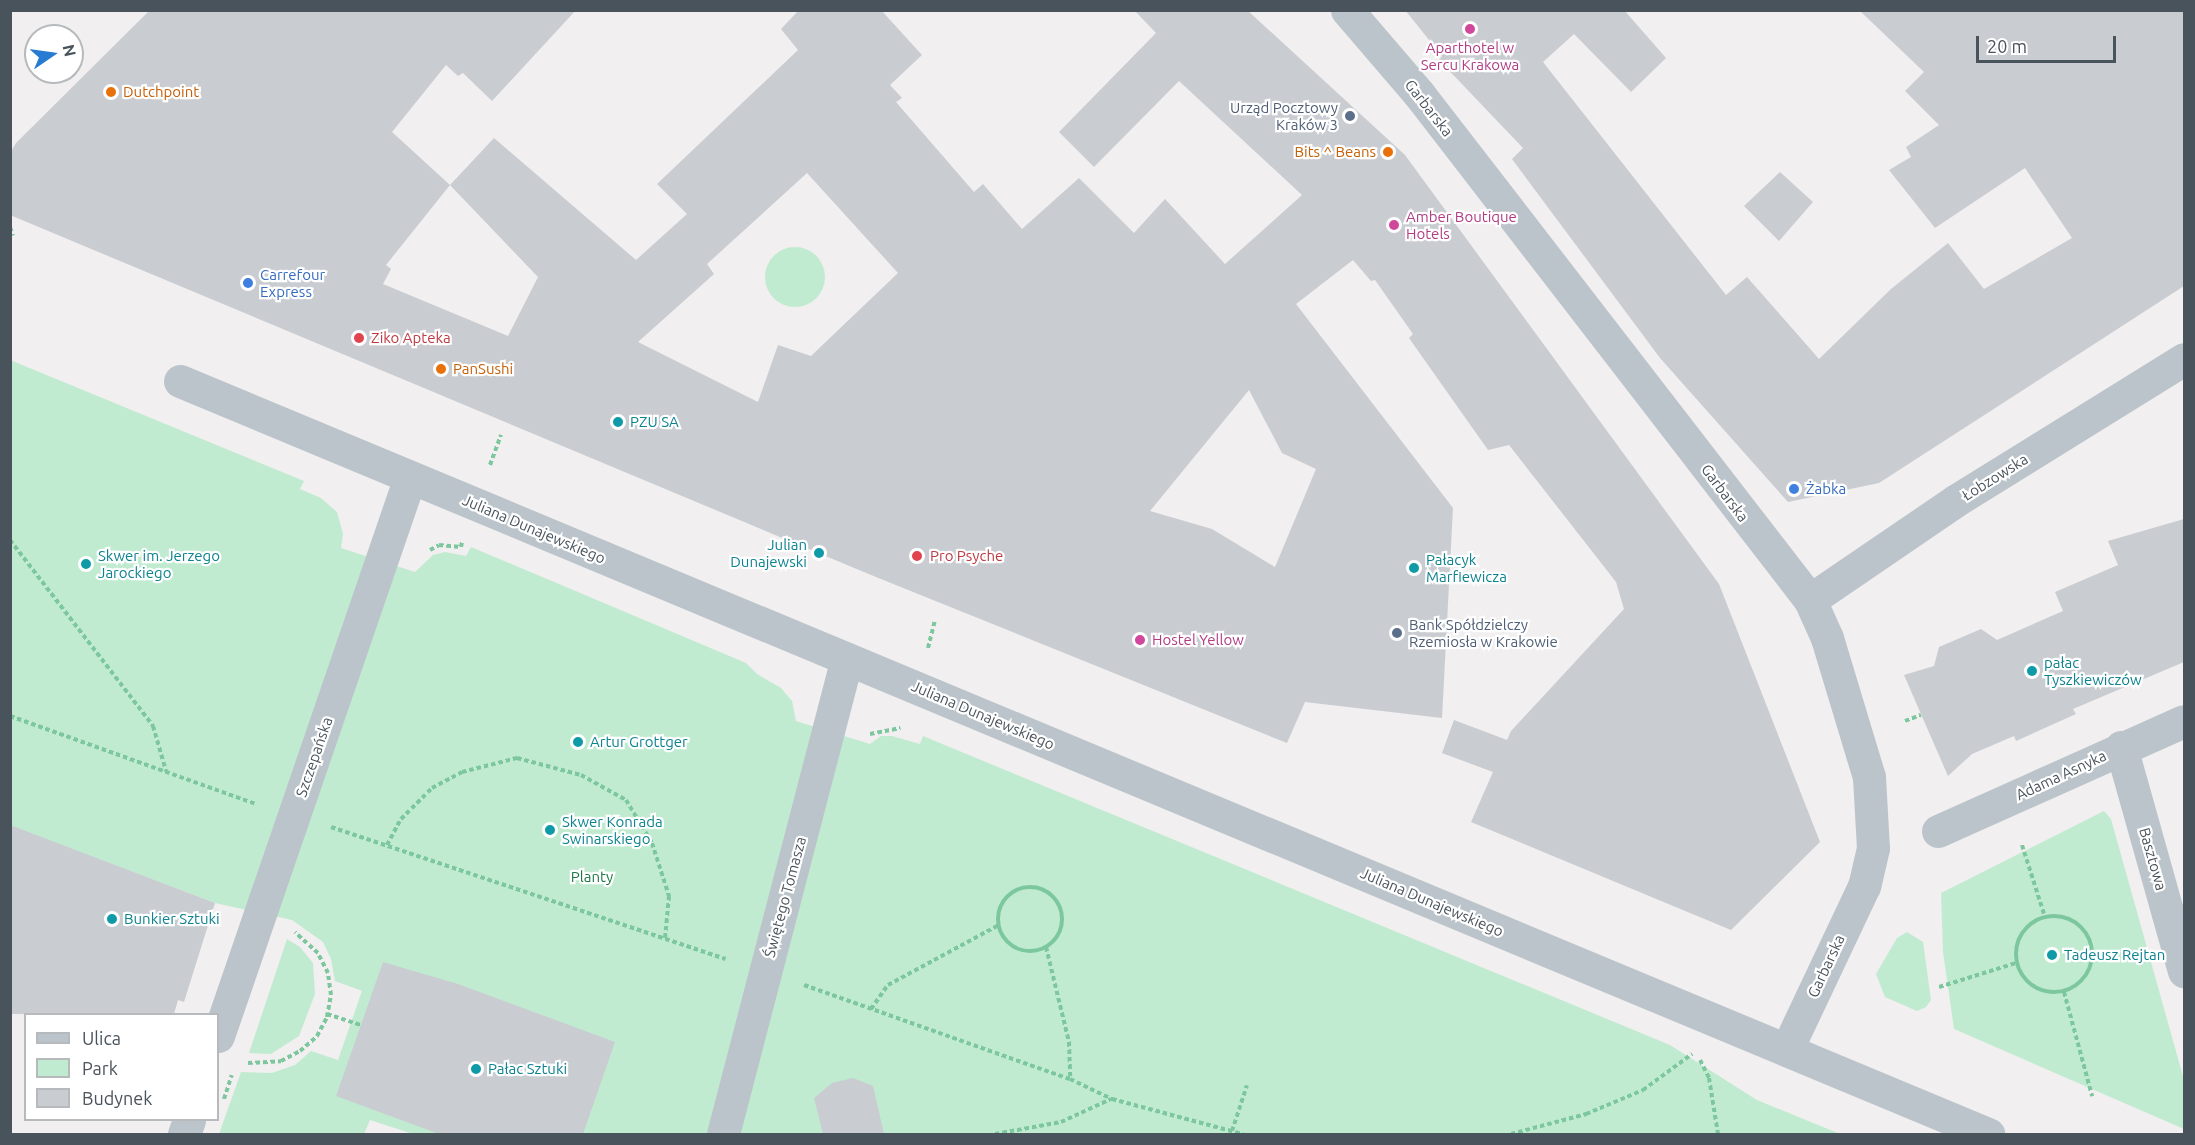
<!DOCTYPE html>
<meta charset="utf-8">
<style>
body{margin:0}
#map{position:relative;width:2195px;height:1145px;overflow:hidden;background:#f1efef;font-family:Ubuntu,sans-serif}
div>[style]{position:absolute}
[style*='--x']{left:calc(var(--x)*1px);top:calc(var(--y)*1px);width:calc(var(--w)*1px);rotate:calc(var(--a)*1deg)}
.green>*{inset:0;background:#c1ebd0}
.round{border-radius:50%}
.building>*{inset:0;background:#c9ccd1}
.path>*{height:4px;margin-top:-2px;transform-origin:0;background:repeating-linear-gradient(90deg,#7cc79e 0 4.5px,transparent 0 7.5px)}
.path>.ring{margin:-2px;padding:0;box-sizing:content-box;background:none;border:4px solid #7cc79e;border-radius:50%}
.street>*{height:33px;margin:-16.5px;padding:0 16.5px;transform-origin:16.5px;border-radius:16.5px;background:#bcc4cb}
.dots>*{width:16px;height:16px;translate:-50% -50%;box-sizing:border-box;border:3px solid #fff;border-radius:50%}
span{translate:-50% -50%;white-space:nowrap;text-align:center;line-height:1.15;-webkit-text-stroke:4.5px #fff;paint-order:stroke}
.hotel-label{font-size:15px;color:#b23c85}
.left{translate:0 -50%;text-align:left}
.food-label{font-size:15px;color:#c56008}
.right{translate:-100% -50%;text-align:right}
.service-label{font-size:15px;color:#4e5e75}
.street-label{font-size:15px;color:#49535b}
.shop-label{font-size:15px;color:#366cbe}
.health-label{font-size:15px;color:#be3a42}
.culture-label{font-size:15px;color:#0d838f}
.park-label{font-size:15px;color:#1f7747}
.frame{position:absolute;inset:0;border:12px solid #49535b;pointer-events:none}
.legend{position:absolute;left:24px;top:1013px;width:195px;height:108px;box-sizing:border-box;background:#fff;border:2px solid #b6babd;margin:0;padding:8px 10px;list-style:none;font-size:18px;color:#49535b}
.legend li{display:flex;align-items:center;gap:12px;height:30px}
.legend b{width:30px;border:2px solid #b6babd}
.north{position:absolute;left:24px;top:24px;width:60px;height:60px;box-sizing:border-box;background:#fff;border:2px solid #b6babd;border-radius:50%;rotate:77deg;font-size:16px;font-weight:700;line-height:24px;text-align:center;color:#49535b}
.north::after{content:'';display:block;margin:auto;width:21px;height:27px;background:#287bd3;clip-path:polygon(50% 0,100% 100%,50% 72%,0 100%)}
.scale{position:absolute;left:1976px;top:36px;width:140px;height:27px;box-sizing:border-box;border:3px solid #49535b;border-top:0;padding-left:8px;font-size:18px;line-height:21px;white-space:nowrap;color:#49535b;-webkit-text-stroke:4px #fff;paint-order:stroke}
</style>
<div id="map">
<div class="green">
<i class="round" style="left:765px;top:247px;width:60px;height:60px"></i>
<i style="clip-path:polygon(10px 360px,304px 481px,300px 489px,321px 498px,337px 512px,343px 534px,341px 548px,415px 572px,433px 555px,445px 552px,466px 556px,471px 547px,746px 663px,757px 674px,781px 688px,792px 701px,796px 721px,870px 744px,881px 736px,892px 736px,920px 744px,923px 736px,1670px 1045px,1757px 1100px,1840px 1134px,413px 1134px,370px 1120px,364px 1134px,219px 1134px,241px 1072px,272px 1073px,295px 1065px,311px 1051px,338px 1060px,362px 991px,335px 981px,331px 959px,323px 942px,292px 920px,215px 903px,11px 826px)"></i>
<i style="clip-path:polygon(2104px 811px,2111px 819px,2184px 1080px,2184px 1129px,1954px 1029px,1943px 952px,1941px 893px)"></i>
<i style="clip-path:polygon(1907px 932px,1923px 942px,1931px 1000px,1926px 1007px,1917px 1011px,1885px 997px,1876px 974px,1897px 938px)"></i>
<i style="clip-path:polygon(287px 939px,300px 947px,313px 963px,315px 994px,299px 1036px,271px 1054px,249px 1053px)"></i>
</div>
<div class="building">
<i style="clip-path:polygon(evenodd,150px 10px,576px 10px,492px 101px,463px 73px,458px 76px,446px 65px,392px 132px,450px 185px,494px 138px,636px 260px,687px 214px,657px 184px,798px 50px,781px 29px,799px 10px,881px 10px,922px 55px,890px 85px,902px 98px,896px 102px,974px 192px,983px 184px,1022px 229px,1079px 178px,1134px 233px,1165px 199px,1225px 264px,1302px 195px,1179px 81px,1094px 167px,1059px 132px,1156px 33px,1134px 10px,1247px 10px,1405px 155px,1719px 584px,1820px 842px,1731px 930px,1471px 822px,1493px 772px,1442px 753px,1454px 720px,1507px 740px,1511px 731px,1624px 609px,1616px 582px,1509px 445px,1488px 450px,1409px 338px,1413px 334px,1375px 280px,1371px 281px,1353px 260px,1296px 304px,1453px 508px,1442px 718px,1305px 702px,1287px 743px,871px 575px,10px 215px,10px 153px,16px 143px,150px 10px,807px 173px,898px 273px,811px 356px,778px 345px,758px 402px,638px 342px,714px 274px,707px 264px,807px 173px,150px 10px,450px 185px,538px 277px,508px 336px,383px 284px,391px 269px,386px 265px,450px 185px,150px 10px,1249px 390px,1282px 453px,1316px 469px,1275px 567px,1212px 529px,1150px 511px,1249px 390px)"></i>
<i style="clip-path:polygon(1405px 10px,1624px 10px,1666px 58px,1631px 92px,1574px 34px,1543px 62px,1726px 295px,1747px 277px,1819px 359px,1891px 289px,1948px 243px,1984px 289px,2072px 238px,2025px 168px,1935px 228px,1889px 170px,1911px 157px,1906px 147px,1939px 125px,1905px 91px,1924px 72px,1859px 10px,2184px 10px,2184px 286px,1879px 483px,1788px 502px,1660px 358px,1512px 159px,1523px 148px,1439px 60px,1442px 56px)"></i>
<i style="clip-path:polygon(1780px 172px,1813px 202px,1779px 241px,1744px 206px)"></i>
<i style="clip-path:polygon(2184px 519px,2184px 662px,2073px 709px,2076px 714px,2016px 741px,2014px 736px,1972px 754px,1948px 776px,1904px 675px,1934px 666px,1939px 647px,1981px 629px,1997px 640px,2063px 611px,2055px 592px,2118px 565px,2108px 541px)"></i>
<i style="clip-path:polygon(10px 825px,215px 903px,184px 1002px,178px 1000px,174px 1014px,10px 1014px)"></i>
<i style="clip-path:polygon(383px 962px,458px 984px,615px 1042px,583px 1134px,439px 1134px,336px 1096px)"></i>
<i style="clip-path:polygon(853px 1078px,873px 1086px,884px 1134px,823px 1134px,814px 1098px,832px 1083px)"></i>
</div>
<div class="path">
<i style="--x:10;--y:227;--w:9;--a:72"></i>
<i style="--x:490;--y:465;--w:32;--a:-70"></i>
<i style="--x:10;--y:540;--w:235;--a:52.4"></i>
<i style="--x:153;--y:726;--w:47;--a:73.9"></i>
<i style="--x:430;--y:550;--w:10;--a:-29"></i>
<i style="--x:439;--y:545;--w:22;--a:5"></i>
<i style="--x:461;--y:547;--w:5;--a:-79"></i>
<i style="--x:928;--y:648;--w:29;--a:-76"></i>
<i style="--x:10;--y:716;--w:261;--a:19.7"></i>
<i style="--x:1905;--y:721;--w:17;--a:-21"></i>
<i style="--x:870;--y:734;--w:31;--a:-11"></i>
<i style="--x:331;--y:827;--w:416;--a:18.5"></i>
<i style="--x:387;--y:845;--w:30;--a:-62"></i>
<i style="--x:401;--y:819;--w:44;--a:-45"></i>
<i style="--x:432;--y:788;--w:34;--a:-28"></i>
<i style="--x:462;--y:772;--w:57;--a:-14.3"></i>
<i style="--x:517;--y:758;--w:66;--a:14.9"></i>
<i style="--x:581;--y:775;--w:51;--a:29.1"></i>
<i style="--x:626;--y:800;--w:50;--a:58.8"></i>
<i style="--x:652;--y:843;--w:56;--a:72.2"></i>
<i style="--x:669;--y:896;--w:42;--a:95.4"></i>
<i style="--x:2022;--y:845;--w:76;--a:72.3"></i>
<i class="ring" style="left:998px;top:887px;width:60px;height:60px"></i>
<i class="ring" style="left:2016px;top:916px;width:72px;height:72px"></i>
<i style="--x:1046;--y:947;--w:98;--a:76.4"></i>
<i style="--x:1069;--y:1042;--w:37;--a:88"></i>
<i style="--x:804;--y:985;--w:282;--a:19.5"></i>
<i style="--x:1070;--y:1079;--w:47;--a:25.5"></i>
<i style="--x:1112;--y:1099;--w:136;--a:15"></i>
<i style="--x:1939;--y:987;--w:81;--a:-17.3"></i>
<i style="--x:2064;--y:992;--w:108;--a:74.9"></i>
<i style="--x:871;--y:1009;--w:29;--a:-55"></i>
<i style="--x:888;--y:985;--w:126;--a:-28.4"></i>
<i style="--x:327;--y:1014;--w:36;--a:18"></i>
<i style="--x:1700;--y:1060;--w:20;--a:63"></i>
<i style="--x:1709;--y:1078;--w:57;--a:80.9"></i>
<i style="--x:248;--y:1063;--w:33;--a:-3"></i>
<i style="--x:281;--y:1061;--w:21;--a:-28"></i>
<i style="--x:300;--y:1051;--w:23;--a:-41"></i>
<i style="--x:317;--y:1036;--w:21;--a:-62"></i>
<i style="--x:327;--y:1017;--w:22;--a:-80"></i>
<i style="--x:331;--y:995;--w:22;--a:-98"></i>
<i style="--x:328;--y:973;--w:22;--a:-117"></i>
<i style="--x:318;--y:953;--w:31;--a:-138"></i>
<i style="--x:224;--y:1099;--w:25;--a:-72"></i>
<i style="--x:1232;--y:1131;--w:48;--a:-71.9"></i>
<i style="--x:995;--y:1134;--w:67;--a:-10.3"></i>
<i style="--x:1061;--y:1122;--w:55;--a:-24.7"></i>
<i style="--x:1511;--y:1134;--w:78;--a:-14.9"></i>
<i style="--x:1586;--y:1114;--w:62;--a:-22.8"></i>
<i style="--x:1643;--y:1090;--w:61;--a:-36.3"></i>
</div>
<div class="street">
<i style="--x:1347;--y:10;--w:111;--a:49.4"></i>
<i style="--x:1419;--y:94;--w:639;--a:52.31"></i>
<i style="--x:1810;--y:600;--w:42;--a:65.9"></i>
<i style="--x:1827;--y:638;--w:145;--a:73.2"></i>
<i style="--x:1869;--y:777;--w:71;--a:86.8"></i>
<i style="--x:1873;--y:848;--w:39;--a:103"></i>
<i style="--x:1864;--y:886;--w:180;--a:115.3"></i>
<i style="--x:180;--y:381;--w:1959;--a:22.61"></i>
<i style="--x:1810;--y:600;--w:176;--a:-34.3"></i>
<i style="--x:1955;--y:501;--w:269;--a:-31.8"></i>
<i style="--x:2121;--y:747;--w:233;--a:74.3"></i>
<i style="--x:1938;--y:831;--w:269;--a:-24.1"></i>
<i style="--x:218;--y:1036;--w:591;--a:-71.04"></i>
<i style="--x:184;--y:1134;--w:15;--a:-70"></i>
<i style="--x:723;--y:1134;--w:491;--a:-75.4"></i>
</div>
<div class="dots">
<i style="left:1470px;top:29px;background:#d1479c"></i>
<i style="left:111px;top:92px;background:#e8710a"></i>
<i style="left:1350px;top:116px;background:#5c6f8a"></i>
<i style="left:1388px;top:152px;background:#e8710a"></i>
<i style="left:1394px;top:225px;background:#d1479c"></i>
<i style="left:248px;top:283px;background:#3f7fe0"></i>
<i style="left:359px;top:338px;background:#e0444e"></i>
<i style="left:441px;top:369px;background:#e8710a"></i>
<i style="left:618px;top:422px;background:#0f9aa8"></i>
<i style="left:1794px;top:489px;background:#3f7fe0"></i>
<i style="left:819px;top:553px;background:#0f9aa8"></i>
<i style="left:917px;top:556px;background:#e0444e"></i>
<i style="left:86px;top:564px;background:#0f9aa8"></i>
<i style="left:1414px;top:568px;background:#0f9aa8"></i>
<i style="left:1397px;top:633px;background:#5c6f8a"></i>
<i style="left:1140px;top:640px;background:#d1479c"></i>
<i style="left:2032px;top:671px;background:#0f9aa8"></i>
<i style="left:578px;top:742px;background:#0f9aa8"></i>
<i style="left:550px;top:830px;background:#0f9aa8"></i>
<i style="left:112px;top:919px;background:#0f9aa8"></i>
<i style="left:2052px;top:955px;background:#0f9aa8"></i>
<i style="left:476px;top:1069px;background:#0f9aa8"></i>
</div>
<div class="hotel-label">
<span style="left:1470px;top:56px">Aparthotel w<br>Sercu Krakowa</span>
<span class="left" style="left:1406px;top:225px">Amber Boutique<br>Hotels</span>
<span class="left" style="left:1152px;top:640px">Hostel Yellow</span>
</div>
<div class="food-label">
<span class="left" style="left:123px;top:92px">Dutchpoint</span>
<span class="right" style="left:1376px;top:152px">Bits ^ Beans</span>
<span class="left" style="left:453px;top:369px">PanSushi</span>
</div>
<div class="service-label">
<span class="right" style="left:1338px;top:116px">Urząd Pocztowy<br>Kraków 3</span>
<span class="left" style="left:1409px;top:633px">Bank Spółdzielczy<br>Rzemiosła w Krakowie</span>
</div>
<div class="street-label">
<span style="left:1429px;top:108px;rotate:52deg">Garbarska</span>
<span style="left:1995px;top:477px;rotate:-32deg">Łobzowska</span>
<span style="left:1725px;top:493px;rotate:53deg">Garbarska</span>
<span style="left:534px;top:529px;rotate:23deg">Juliana Dunajewskiego</span>
<span style="left:983px;top:715px;rotate:23deg">Juliana Dunajewskiego</span>
<span style="left:314px;top:757px;rotate:-71deg">Szczepańska</span>
<span style="left:2061px;top:775px;rotate:-25deg">Adama Asnyka</span>
<span style="left:2153px;top:859px;rotate:74deg">Basztowa</span>
<span style="left:785px;top:897px;rotate:-75deg">Świętego Tomasza</span>
<span style="left:1432px;top:902px;rotate:23deg">Juliana Dunajewskiego</span>
<span style="left:1826px;top:966px;rotate:-65deg">Garbarska</span>
</div>
<div class="shop-label">
<span class="left" style="left:260px;top:283px">Carrefour<br>Express</span>
<span class="left" style="left:1806px;top:489px">Żabka</span>
</div>
<div class="health-label">
<span class="left" style="left:371px;top:338px">Ziko Apteka</span>
<span class="left" style="left:930px;top:556px">Pro Psyche</span>
</div>
<div class="culture-label">
<span class="left" style="left:630px;top:422px">PZU SA</span>
<span class="right" style="left:807px;top:553px">Julian<br>Dunajewski</span>
<span class="left" style="left:98px;top:564px">Skwer im. Jerzego<br>Jarockiego</span>
<span class="left" style="left:1426px;top:568px">Pałacyk<br>Marfiewicza</span>
<span class="left" style="left:2044px;top:671px">pałac<br>Tyszkiewiczów</span>
<span class="left" style="left:590px;top:742px">Artur Grottger</span>
<span class="left" style="left:562px;top:830px">Skwer Konrada<br>Swinarskiego</span>
<span class="left" style="left:124px;top:919px">Bunkier Sztuki</span>
<span class="left" style="left:2064px;top:955px">Tadeusz Rejtan</span>
<span class="left" style="left:488px;top:1069px">Pałac Sztuki</span>
</div>
<div class="park-label">
<span style="left:592px;top:877px">Planty</span>
</div>
<div class="frame"></div>
<ul class="legend">
<li><b style="height:8px;background:#bcc4cb"></b>Ulica</li>
<li><b style="height:16px;background:#c1ebd0"></b>Park</li>
<li><b style="height:16px;background:#c9ccd1"></b>Budynek</li>
</ul>
<div class="north">N</div>
<div class="scale">20 m</div>
</div>
